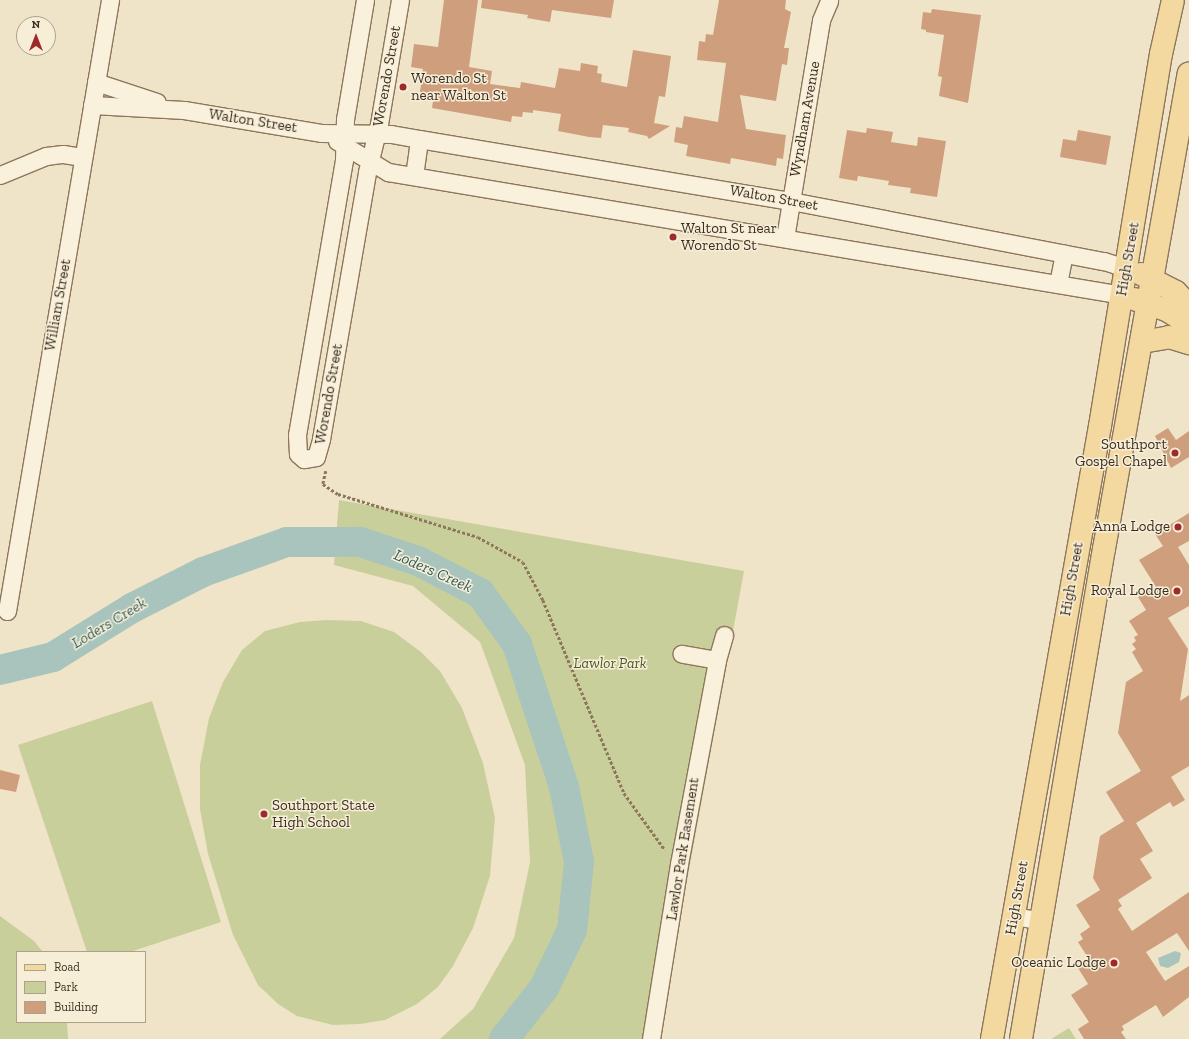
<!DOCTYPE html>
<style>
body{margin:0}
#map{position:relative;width:1189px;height:1039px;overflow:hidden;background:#f0e4c8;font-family:"Zilla Slab",serif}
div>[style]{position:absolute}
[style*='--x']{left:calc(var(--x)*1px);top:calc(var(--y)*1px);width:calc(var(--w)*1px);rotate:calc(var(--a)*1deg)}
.green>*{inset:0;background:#c9cf9b}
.water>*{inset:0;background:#a9c4bc}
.river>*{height:30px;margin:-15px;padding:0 15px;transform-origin:15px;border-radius:15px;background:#a9c4bc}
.building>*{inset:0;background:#cf9f7d}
.path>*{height:2.5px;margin-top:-1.25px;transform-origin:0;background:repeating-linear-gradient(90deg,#8d765c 0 3px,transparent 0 5px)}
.roads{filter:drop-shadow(1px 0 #8d765c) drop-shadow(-1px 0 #8d765c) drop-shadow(0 1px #8d765c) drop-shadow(0 -1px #8d765c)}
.minor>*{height:17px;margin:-8.5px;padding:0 8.5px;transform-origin:8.5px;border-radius:8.5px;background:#faf1dc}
.major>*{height:22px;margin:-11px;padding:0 11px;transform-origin:11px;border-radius:11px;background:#f3d9a0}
.dots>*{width:11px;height:11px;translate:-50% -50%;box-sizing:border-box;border:2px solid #f7eed8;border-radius:50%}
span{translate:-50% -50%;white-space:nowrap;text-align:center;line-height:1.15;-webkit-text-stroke:3px #f7eed8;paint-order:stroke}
.street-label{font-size:15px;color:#3d2e20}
.poi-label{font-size:15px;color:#3d2e20}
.left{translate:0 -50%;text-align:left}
.right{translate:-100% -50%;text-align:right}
.park-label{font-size:15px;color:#4d5a26;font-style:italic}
.water-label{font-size:16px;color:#2f5d5a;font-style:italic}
.legend{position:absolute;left:16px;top:951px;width:130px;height:72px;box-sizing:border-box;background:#f7eed8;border:1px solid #ada18e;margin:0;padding:5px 7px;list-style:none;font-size:12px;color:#3d2e20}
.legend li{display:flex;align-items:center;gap:8px;height:20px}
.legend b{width:20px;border:1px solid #ada18e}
.north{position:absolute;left:16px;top:16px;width:40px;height:40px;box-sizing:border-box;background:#f7eed8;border:1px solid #ada18e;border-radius:50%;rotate:0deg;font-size:11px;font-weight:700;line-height:16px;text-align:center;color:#3d2e20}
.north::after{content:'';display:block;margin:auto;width:14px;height:18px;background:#9e2a2b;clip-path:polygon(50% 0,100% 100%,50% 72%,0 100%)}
</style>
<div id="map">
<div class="green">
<i style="clip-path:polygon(339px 500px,744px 571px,658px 1039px,440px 1039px,473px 1009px,514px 938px,530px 862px,525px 765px,480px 642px,413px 586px,334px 565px)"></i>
<i style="clip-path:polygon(327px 620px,361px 621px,394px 632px,421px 652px,440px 671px,462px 708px,483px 763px,495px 818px,490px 876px,473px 928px,453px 966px,438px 987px,417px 1004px,385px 1020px,360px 1024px,333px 1025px,297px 1016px,278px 1004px,258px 985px,233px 935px,208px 854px,200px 809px,200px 765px,209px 718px,223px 682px,242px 650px,265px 631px,300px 622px)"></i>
<i style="clip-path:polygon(152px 701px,221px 922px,130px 952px,87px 952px,18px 745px)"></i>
<i style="clip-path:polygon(0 916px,34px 941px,43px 952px,17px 952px,17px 1022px,67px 1022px,68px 1039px,0 1039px)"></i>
<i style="clip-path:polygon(1069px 1028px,1076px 1039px,1051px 1039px)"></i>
</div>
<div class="water">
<i style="clip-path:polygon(1175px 951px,1181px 953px,1179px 962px,1168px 968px,1160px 966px,1158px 958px)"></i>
</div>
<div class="river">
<i style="--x:0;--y:670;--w:55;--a:-13.8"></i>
<i style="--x:53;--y:657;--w:93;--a:-31.8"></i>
<i style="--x:132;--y:608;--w:80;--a:-26.9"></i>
<i style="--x:203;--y:572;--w:89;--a:-19.7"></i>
<i style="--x:287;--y:542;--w:73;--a:0"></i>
<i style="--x:360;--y:542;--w:61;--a:18.1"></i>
<i style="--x:418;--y:561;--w:70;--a:27.3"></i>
<i style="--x:480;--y:593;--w:63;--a:54"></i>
<i style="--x:517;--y:644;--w:151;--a:71.8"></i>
<i style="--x:564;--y:787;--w:76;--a:78.7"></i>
<i style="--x:579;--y:862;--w:68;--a:95.9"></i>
<i style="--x:572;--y:930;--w:64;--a:115.8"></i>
<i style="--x:544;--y:988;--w:65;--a:128.1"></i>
</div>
<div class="building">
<i style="clip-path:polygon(444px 0,478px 0,469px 67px,492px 71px,490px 84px,520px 88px,521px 82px,555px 88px,559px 68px,580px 71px,581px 63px,598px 66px,597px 73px,602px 74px,601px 82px,627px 87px,633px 50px,671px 56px,665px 97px,659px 96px,654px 123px,670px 126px,649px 139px,647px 136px,628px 132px,629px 128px,603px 125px,601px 138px,589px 137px,558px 131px,561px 114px,533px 110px,533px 113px,523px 112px,522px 117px,512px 116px,511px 122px,432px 108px,433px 101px,426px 100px,427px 93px,420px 92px,423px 69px,411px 67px,414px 44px,438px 47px)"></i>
<i style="clip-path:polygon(482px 0,614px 0,611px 18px,552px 10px,550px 22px,527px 18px,528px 15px,481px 8px)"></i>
<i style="clip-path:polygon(719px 0,786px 0,785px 9px,791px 12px,784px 48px,789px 48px,787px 65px,782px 64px,776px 101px,740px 95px,746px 129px,786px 135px,783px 159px,777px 158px,776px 166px,731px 158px,730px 164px,686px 156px,688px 145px,674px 142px,676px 127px,682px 128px,684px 116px,718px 122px,726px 63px,697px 60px,699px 41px,705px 42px,706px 34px,713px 35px)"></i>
<i style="clip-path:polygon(932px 9px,981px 15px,968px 103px,939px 96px,942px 77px,938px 76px,944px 35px,926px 32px,926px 30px,921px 29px,923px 12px,931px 13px)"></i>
<i style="clip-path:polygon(867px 128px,893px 132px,891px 142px,917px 146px,918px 137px,946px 141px,937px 197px,910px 193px,911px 188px,888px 185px,889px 181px,858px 176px,857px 181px,839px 178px,847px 130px,866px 133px)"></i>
<i style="clip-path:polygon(1078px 130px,1111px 136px,1106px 165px,1060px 157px,1063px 139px,1076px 141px)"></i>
<i style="clip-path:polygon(1168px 428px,1176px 440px,1189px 431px,1189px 457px,1171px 468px,1155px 436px)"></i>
<i style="clip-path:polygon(1189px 513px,1189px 541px,1178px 547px,1189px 565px,1189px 606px,1168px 618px,1188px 649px,1180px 701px,1189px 695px,1189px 766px,1171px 777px,1185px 800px,1173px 807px,1170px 802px,1136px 823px,1153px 851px,1140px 859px,1152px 878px,1118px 900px,1122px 906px,1118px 909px,1132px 931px,1189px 892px,1189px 951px,1177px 933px,1146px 952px,1165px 981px,1189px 966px,1189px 997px,1163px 1017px,1156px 1005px,1122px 1026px,1124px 1030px,1121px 1032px,1126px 1039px,1084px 1039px,1078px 1029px,1089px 1022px,1071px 995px,1088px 984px,1078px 968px,1090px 961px,1078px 942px,1083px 939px,1080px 934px,1090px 927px,1076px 905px,1100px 890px,1093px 878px,1100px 836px,1124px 821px,1106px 792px,1141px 771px,1118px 733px,1126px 682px,1143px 671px,1132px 652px,1136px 649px,1132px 644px,1136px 641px,1134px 637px,1138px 635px,1129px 621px,1146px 610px,1138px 597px,1156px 587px,1139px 560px,1163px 546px,1155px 534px)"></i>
<i style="clip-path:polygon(0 770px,20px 775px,16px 792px,0 789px)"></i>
</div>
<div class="path">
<i style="--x:326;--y:471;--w:13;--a:103"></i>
<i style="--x:323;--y:484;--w:18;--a:34"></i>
<i style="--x:338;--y:494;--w:146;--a:17.1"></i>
<i style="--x:478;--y:537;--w:51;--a:29.1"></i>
<i style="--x:523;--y:562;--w:43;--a:62.2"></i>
<i style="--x:543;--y:600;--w:209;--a:67.2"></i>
<i style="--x:624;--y:793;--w:70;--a:54.3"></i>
</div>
<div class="roads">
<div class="minor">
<i style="--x:365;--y:0;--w:121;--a:99.5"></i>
<i style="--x:345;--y:119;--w:41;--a:91.4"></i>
<i style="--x:344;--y:160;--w:279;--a:99.7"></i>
<i style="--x:297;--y:435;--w:19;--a:87"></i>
<i style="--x:298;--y:454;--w:8;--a:40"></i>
<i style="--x:304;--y:459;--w:12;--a:-9"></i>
<i style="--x:316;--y:457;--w:19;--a:-74"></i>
<i style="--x:321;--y:439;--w:271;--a:-80.2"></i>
<i style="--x:367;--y:172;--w:49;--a:-76"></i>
<i style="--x:379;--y:124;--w:126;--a:-80.4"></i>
<i style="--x:96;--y:82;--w:64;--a:18.2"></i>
<i style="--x:92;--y:105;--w:92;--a:3.1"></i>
<i style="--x:184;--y:110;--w:140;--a:9.5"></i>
<i style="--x:322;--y:133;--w:69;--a:0.8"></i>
<i style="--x:391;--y:134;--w:28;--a:10"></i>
<i style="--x:419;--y:139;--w:377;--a:9.5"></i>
<i style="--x:791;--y:201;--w:319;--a:10.9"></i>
<i style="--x:1104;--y:261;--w:23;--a:18"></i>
<i style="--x:337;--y:141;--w:60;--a:31.3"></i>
<i style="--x:388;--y:172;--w:744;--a:9.51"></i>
<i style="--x:0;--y:175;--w:50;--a:-22.4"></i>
<i style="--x:46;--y:156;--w:17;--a:-7"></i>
<i style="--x:63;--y:154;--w:20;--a:9"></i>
<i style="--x:414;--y:176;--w:37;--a:-82"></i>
<i style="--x:785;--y:238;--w:221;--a:-80.6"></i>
<i style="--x:821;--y:20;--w:21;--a:-67"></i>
<i style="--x:1058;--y:284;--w:31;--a:-79"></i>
<i style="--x:7;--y:611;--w:620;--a:-80.43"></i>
<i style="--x:717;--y:660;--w:26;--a:-74"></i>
<i style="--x:1014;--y:916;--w:27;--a:10"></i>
<i style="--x:651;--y:1039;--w:177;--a:-80.9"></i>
<i style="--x:679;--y:864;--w:208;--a:-79.4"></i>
<i style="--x:717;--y:660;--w:36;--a:-170"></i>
</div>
<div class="major">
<i style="--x:1141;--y:274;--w:39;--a:27"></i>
<i style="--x:1176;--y:292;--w:19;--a:47"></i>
<i style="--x:1134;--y:299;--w:36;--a:19"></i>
<i style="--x:1168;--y:311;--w:13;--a:32"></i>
<i style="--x:1179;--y:318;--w:16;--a:52"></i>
<i style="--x:1142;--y:342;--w:27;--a:-10"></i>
<i style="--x:1169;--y:337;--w:21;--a:17"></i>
<i style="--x:992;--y:1039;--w:622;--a:-80.01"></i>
<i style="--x:1100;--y:426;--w:377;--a:-80.7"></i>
<i style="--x:1161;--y:54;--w:55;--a:-77.5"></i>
<i style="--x:1021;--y:1039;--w:497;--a:-80.4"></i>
<i style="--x:1104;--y:549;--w:483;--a:-79.9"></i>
</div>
</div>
<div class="dots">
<i style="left:403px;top:87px;background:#9e2a2b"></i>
<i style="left:673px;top:237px;background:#9e2a2b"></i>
<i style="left:1175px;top:453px;background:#9e2a2b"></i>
<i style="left:1178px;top:527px;background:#9e2a2b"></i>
<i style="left:1177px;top:591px;background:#9e2a2b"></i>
<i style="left:264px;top:814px;background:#9e2a2b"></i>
<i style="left:1114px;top:963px;background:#9e2a2b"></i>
</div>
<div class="street-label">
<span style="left:387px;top:76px;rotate:-80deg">Worendo Street</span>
<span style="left:805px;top:119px;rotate:-80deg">Wyndham Avenue</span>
<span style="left:253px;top:121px;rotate:9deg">Walton Street</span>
<span style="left:774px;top:198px;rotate:10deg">Walton Street</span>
<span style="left:1128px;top:259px;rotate:-80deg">High Street</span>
<span style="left:58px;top:305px;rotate:-80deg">William Street</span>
<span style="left:329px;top:394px;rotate:-80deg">Worendo Street</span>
<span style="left:1072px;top:579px;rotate:-80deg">High Street</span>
<span style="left:683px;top:849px;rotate:-81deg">Lawlor Park Easement</span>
<span style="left:1017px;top:898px;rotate:-80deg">High Street</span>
</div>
<div class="poi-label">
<span class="left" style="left:411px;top:87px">Worendo St<br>near Walton St</span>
<span class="left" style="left:681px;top:237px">Walton St near<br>Worendo St</span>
<span class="right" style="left:1167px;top:453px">Southport<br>Gospel Chapel</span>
<span class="right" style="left:1170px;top:527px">Anna Lodge</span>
<span class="right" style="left:1169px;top:591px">Royal Lodge</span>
<span class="left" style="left:272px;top:814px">Southport State<br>High School</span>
<span class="right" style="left:1106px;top:963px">Oceanic Lodge</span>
</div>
<div class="park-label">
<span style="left:610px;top:664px">Lawlor Park</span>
</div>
<div class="water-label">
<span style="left:433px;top:571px;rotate:24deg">Loders Creek</span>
<span style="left:109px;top:623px;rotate:-31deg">Loders Creek</span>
</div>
<ul class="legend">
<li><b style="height:5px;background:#f3d9a0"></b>Road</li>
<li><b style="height:11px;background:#c9cf9b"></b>Park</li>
<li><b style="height:11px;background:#cf9f7d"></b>Building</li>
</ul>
<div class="north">N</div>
</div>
